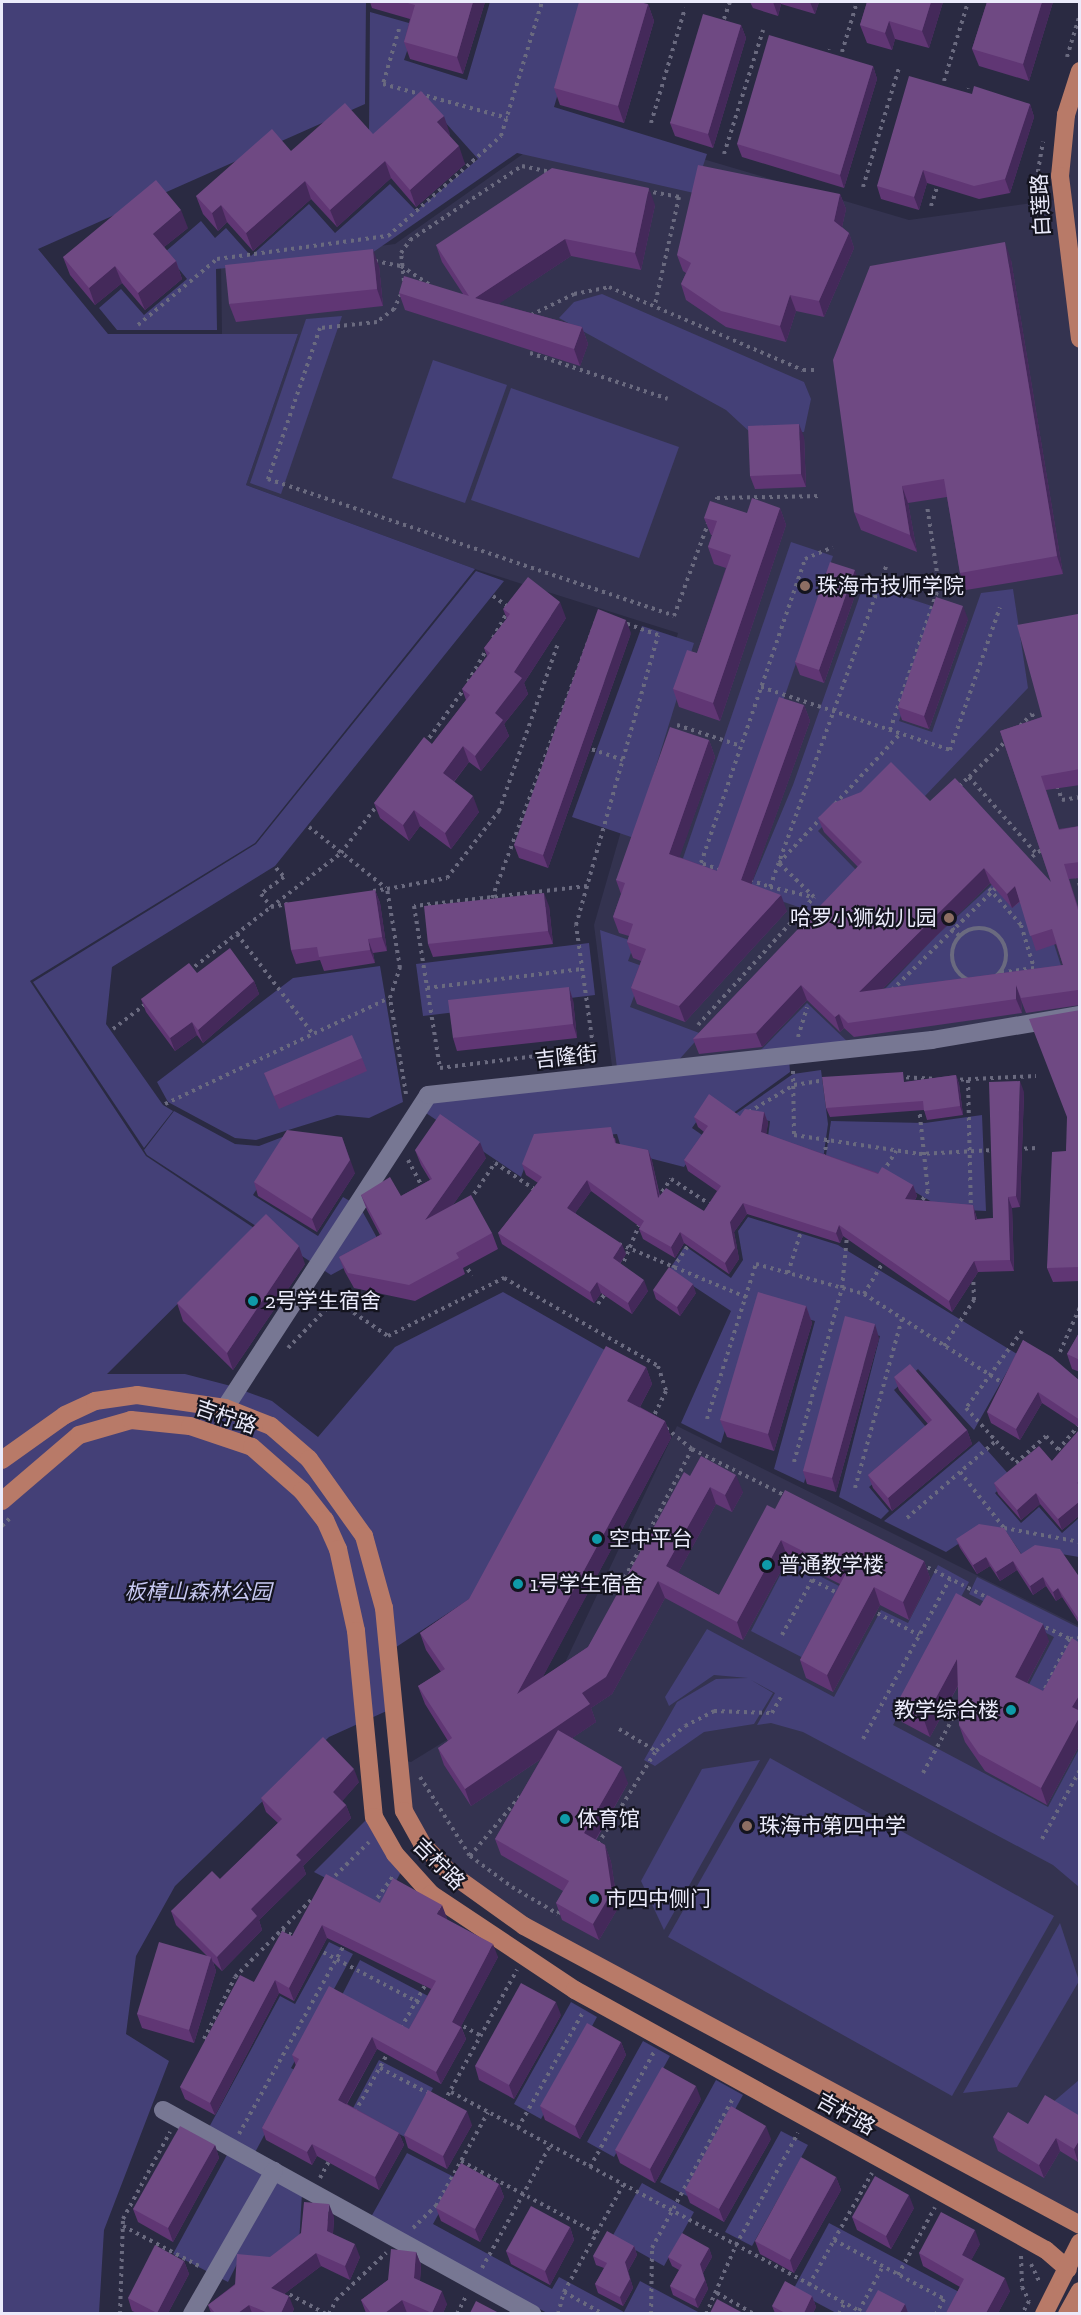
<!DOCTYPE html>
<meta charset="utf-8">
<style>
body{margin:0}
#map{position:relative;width:1081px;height:2315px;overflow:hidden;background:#2a2a42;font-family:"Zilla Slab","Noto Sans SC",serif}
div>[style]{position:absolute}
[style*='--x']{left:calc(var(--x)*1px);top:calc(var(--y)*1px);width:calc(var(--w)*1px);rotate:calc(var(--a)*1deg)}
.built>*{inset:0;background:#343350}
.green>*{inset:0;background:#444077}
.path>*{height:4px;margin-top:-2px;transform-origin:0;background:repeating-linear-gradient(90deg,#6a6a7f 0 3px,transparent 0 7.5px)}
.path>.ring{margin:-2px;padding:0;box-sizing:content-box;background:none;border:4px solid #6a6a7f;border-radius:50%}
.minor>*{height:18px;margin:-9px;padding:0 9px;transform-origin:9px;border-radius:9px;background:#777793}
.major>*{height:18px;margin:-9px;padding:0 9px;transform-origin:9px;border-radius:9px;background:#b87a68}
.wall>*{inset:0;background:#603674}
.shaded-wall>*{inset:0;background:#44295a}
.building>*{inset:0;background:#6f4983}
.dots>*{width:16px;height:16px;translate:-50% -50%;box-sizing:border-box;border:3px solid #14141f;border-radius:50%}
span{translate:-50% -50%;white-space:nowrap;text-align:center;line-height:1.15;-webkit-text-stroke:4.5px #14141f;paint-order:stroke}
.street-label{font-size:21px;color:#ebebfb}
.poi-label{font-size:21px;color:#ebebfb}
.left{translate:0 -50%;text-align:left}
.right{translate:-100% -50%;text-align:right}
.park-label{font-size:21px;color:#c8c9f3;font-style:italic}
.frame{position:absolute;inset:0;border:3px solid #ebebfb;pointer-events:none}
</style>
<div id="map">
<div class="built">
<i style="clip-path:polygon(1079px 72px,1079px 1014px,613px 1074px,594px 925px,678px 633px,475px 569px,246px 485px,298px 334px,222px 334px,221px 266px,395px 244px,571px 120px,909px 220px,1061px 199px)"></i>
<i style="clip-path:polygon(677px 1426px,1079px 1626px,1079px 2224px,524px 1925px,424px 1843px,397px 1759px,411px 1762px,562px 1669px)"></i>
</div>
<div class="green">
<i style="clip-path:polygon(2px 2px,366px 2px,365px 104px,38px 249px,108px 334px,298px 334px,246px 485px,475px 569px,255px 843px,30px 981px,146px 1156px,254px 1228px,107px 1374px,185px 1374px,231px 1386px,272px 1401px,318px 1437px,395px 1347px,503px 1292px,610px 1353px,485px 1589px,387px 1653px,391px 1709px,329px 1737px,175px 1886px,136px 1956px,126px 2034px,169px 2061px,104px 2230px,99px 2313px,2px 2314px)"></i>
<i style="clip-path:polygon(490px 2px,585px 2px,554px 107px,707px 154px,694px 193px,517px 153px,369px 255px,216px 269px,217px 330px,117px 330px,99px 308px,121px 289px,144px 315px,187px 279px,165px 252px,201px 221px,215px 238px,226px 228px,251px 256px,309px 204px,335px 233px,390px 184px,416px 211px,478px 159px,428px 103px,380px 146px,369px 133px,370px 12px,416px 25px,404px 60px,467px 80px)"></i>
<i style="clip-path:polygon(602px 294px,804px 382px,811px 399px,804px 432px,752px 434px,726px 410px,559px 318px,574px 302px)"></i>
<i style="clip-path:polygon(342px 316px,281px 494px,250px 483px,306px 319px)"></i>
<i style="clip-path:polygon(433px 360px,507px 385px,465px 503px,392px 478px)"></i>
<i style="clip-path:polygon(511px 388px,679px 447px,639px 558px,471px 500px)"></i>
<i style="clip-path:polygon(791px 542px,833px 556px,721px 881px,680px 867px)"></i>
<i style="clip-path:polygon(476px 571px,504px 581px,275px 866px,112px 967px,106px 1024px,163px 1105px,173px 1111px,144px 1148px,33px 982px,256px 844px)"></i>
<i style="clip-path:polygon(864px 584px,938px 608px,899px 721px,932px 732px,981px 593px,1013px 589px,1028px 688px,925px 796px,836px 813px,818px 831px,856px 870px,816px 913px,749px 890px,793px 785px)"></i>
<i style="clip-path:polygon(642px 626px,694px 643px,634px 838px,572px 817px)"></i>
<i style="clip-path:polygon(1025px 854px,1065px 978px,880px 994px,936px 936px)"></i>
<i style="clip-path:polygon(600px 930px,635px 942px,628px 961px,645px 967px,630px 1007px,702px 1034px,676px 1063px,617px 1068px)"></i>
<i style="clip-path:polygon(589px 943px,595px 995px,423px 1016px,416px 964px)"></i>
<i style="clip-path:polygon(380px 966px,403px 1102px,369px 1118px,337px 1115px,256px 1140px,235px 1138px,168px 1102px,157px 1082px,293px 978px)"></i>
<i style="clip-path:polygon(807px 1003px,851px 1045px,756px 1055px)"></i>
<i style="clip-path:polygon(789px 1058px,790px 1072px,732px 1114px,711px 1101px,692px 1128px,705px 1137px,684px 1167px,622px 1151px,617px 1134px,534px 1142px,521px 1177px,423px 1111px,431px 1098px)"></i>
<i style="clip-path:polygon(821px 1070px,828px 1124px,823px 1160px,763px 1176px,770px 1121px,734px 1115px,793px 1074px)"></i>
<i style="clip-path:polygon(174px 1111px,235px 1144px,259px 1146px,293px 1133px,253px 1195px,318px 1236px,343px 1197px,360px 1207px,382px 1247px,331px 1275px,147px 1155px,144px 1150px)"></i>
<i style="clip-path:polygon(982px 1115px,986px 1211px,944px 1209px,886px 1175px,825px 1162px,831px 1121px,925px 1123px)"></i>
<i style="clip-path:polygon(748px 1217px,838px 1245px,1017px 1354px,974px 1430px,918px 1369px,894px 1390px,932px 1434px,869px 1487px,889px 1511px,881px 1519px,839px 1497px,880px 1336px,847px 1327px,804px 1483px,774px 1469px,815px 1321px,763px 1306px,721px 1443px,681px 1423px,731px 1311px,669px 1270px,685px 1246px,731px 1278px,743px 1260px,738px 1231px)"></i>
<i style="clip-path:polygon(979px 1441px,1012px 1478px,995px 1493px,1021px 1523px,1039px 1507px,1062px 1533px,1079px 1518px,1079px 1557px,1037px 1550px,1024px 1558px,1007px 1533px,981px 1529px,946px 1552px,884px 1521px)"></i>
<i style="clip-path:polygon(788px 1560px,849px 1591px,811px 1662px,751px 1631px)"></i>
<i style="clip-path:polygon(938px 1565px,969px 1582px,893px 1725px,1048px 1807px,1079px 1749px,1079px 1887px,1053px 1865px,803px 1732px,771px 1723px,757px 1725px,775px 1693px,751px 1680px,773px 1693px,754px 1724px,704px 1732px,655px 1766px,644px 1760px,677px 1702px,716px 1679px,748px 1678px,714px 1675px,669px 1706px,665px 1697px,707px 1629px,834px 1697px,881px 1610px,908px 1623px)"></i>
<i style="clip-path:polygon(977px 1577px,1079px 1628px,1079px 1649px,1050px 1703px,1026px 1690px,1054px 1637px,969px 1594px)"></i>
<i style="clip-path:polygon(770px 1758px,1054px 1916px,952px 2096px,668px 1937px)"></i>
<i style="clip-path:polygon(760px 1760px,664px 1930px,641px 1881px,702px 1769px)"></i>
<i style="clip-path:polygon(368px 1818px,402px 1870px,382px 1907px,314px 1872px)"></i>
<i style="clip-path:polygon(1060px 1923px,1079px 1981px,1017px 2087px,963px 2093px)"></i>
<i style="clip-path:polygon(329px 1942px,353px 1954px,291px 2068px,298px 2072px,253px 2156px,207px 2131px,280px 1996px,295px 2004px)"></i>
<i style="clip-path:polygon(360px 1960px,430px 1997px,411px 2033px,341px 1997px)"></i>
<i style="clip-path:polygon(571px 2002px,597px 2017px,541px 2119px,514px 2104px)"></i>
<i style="clip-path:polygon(643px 2041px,670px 2056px,614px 2157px,587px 2142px)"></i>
<i style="clip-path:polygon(379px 2060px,433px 2088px,407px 2138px,352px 2110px)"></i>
<i style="clip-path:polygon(716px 2080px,743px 2095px,687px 2196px,660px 2182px)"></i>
<i style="clip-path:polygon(1079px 2080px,1079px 2119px,1052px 2103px)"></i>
<i style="clip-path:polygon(781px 2131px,808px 2145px,752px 2246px,725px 2232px)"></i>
<i style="clip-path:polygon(228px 2153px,302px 2193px,299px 2244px,270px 2264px,238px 2262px,228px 2282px,173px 2254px)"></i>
<i style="clip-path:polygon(407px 2153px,458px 2179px,433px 2224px,552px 2289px,559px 2277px,624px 2312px,640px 2281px,700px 2313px,547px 2313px,371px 2217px)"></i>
<i style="clip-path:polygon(642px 2183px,694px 2212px,664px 2266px,612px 2237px)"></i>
<i style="clip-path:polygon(829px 2223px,961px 2293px,950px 2313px,838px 2314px,793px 2290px)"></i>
</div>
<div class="path">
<i style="--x:724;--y:19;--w:18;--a:-71"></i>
<i style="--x:399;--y:29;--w:57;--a:106.2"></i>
<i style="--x:383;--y:84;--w:129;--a:15.3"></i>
<i style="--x:842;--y:52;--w:52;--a:-73.3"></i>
<i style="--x:827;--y:57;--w:8;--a:-76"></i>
<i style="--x:1067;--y:57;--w:45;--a:-73.2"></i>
<i style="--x:944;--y:81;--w:83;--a:-73.1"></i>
<i style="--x:966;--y:96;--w:8;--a:-76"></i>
<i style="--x:651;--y:123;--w:120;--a:-73.5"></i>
<i style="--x:724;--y:154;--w:130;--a:-72.5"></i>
<i style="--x:863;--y:187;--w:124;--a:-73.2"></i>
<i style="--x:646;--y:191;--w:34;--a:10"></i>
<i style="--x:679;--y:197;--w:110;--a:102.6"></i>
<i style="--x:931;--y:206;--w:23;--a:-72"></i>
<i style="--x:1037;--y:233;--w:39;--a:-94"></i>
<i style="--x:1034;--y:194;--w:53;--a:-80.2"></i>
<i style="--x:375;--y:261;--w:26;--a:11"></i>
<i style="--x:401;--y:266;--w:35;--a:33"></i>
<i style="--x:404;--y:281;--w:28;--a:-96"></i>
<i style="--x:401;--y:253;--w:16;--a:-55"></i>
<i style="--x:410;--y:240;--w:134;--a:-33.5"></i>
<i style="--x:522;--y:166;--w:30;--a:12"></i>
<i style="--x:401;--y:294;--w:17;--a:115"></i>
<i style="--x:394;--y:309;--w:21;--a:143"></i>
<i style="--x:377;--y:322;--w:57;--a:174"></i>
<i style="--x:320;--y:328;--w:160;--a:109"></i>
<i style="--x:268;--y:479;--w:428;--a:18.6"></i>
<i style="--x:674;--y:616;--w:101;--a:-69.8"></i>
<i style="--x:531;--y:315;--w:48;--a:-26"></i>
<i style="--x:574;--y:294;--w:36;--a:-11"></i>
<i style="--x:609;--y:287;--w:211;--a:23.2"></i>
<i style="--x:803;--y:370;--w:14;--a:0"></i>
<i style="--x:138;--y:325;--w:103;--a:-39.9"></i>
<i style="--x:217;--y:259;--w:173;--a:-7.7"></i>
<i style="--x:388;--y:236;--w:151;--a:-41.5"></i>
<i style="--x:501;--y:136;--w:140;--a:-73"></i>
<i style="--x:532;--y:346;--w:7;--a:106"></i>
<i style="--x:530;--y:353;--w:145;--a:18.4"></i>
<i style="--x:714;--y:506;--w:9;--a:-69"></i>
<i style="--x:717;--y:498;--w:105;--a:-1.1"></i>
<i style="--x:493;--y:596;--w:19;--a:36"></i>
<i style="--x:493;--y:638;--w:29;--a:-61"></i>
<i style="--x:468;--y:682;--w:40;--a:-60.3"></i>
<i style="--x:761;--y:687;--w:199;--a:18.4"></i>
<i style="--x:950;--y:750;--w:151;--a:-70.7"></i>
<i style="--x:677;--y:725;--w:67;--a:18.2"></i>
<i style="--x:1020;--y:726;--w:17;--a:-45"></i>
<i style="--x:1032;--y:714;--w:9;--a:69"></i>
<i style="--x:890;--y:730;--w:152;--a:-71.2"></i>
<i style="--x:939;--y:586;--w:81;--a:-98.5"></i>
<i style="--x:425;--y:744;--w:67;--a:-54.7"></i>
<i style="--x:585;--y:747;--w:40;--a:18.9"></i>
<i style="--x:969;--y:777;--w:53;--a:-44.2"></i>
<i style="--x:959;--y:786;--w:13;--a:-42"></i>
<i style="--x:969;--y:777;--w:100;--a:48.7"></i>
<i style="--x:1057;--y:786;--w:15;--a:70"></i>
<i style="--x:1062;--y:800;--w:18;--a:-9"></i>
<i style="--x:835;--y:804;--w:97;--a:-47.1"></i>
<i style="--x:309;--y:827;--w:98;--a:38.4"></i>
<i style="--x:1026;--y:861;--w:22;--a:-36"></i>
<i style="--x:276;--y:868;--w:12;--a:48"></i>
<i style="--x:284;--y:877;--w:29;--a:144"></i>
<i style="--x:261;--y:894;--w:16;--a:52"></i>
<i style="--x:271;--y:907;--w:88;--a:-37.6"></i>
<i style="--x:341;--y:853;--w:61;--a:-52.9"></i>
<i style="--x:720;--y:870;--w:20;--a:-160"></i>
<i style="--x:701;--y:863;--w:321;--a:-71.1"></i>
<i style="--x:805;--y:559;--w:30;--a:-23"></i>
<i style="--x:1077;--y:875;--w:11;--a:75"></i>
<i style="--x:750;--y:880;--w:21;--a:19"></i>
<i style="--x:770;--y:887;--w:341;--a:-70.1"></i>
<i style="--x:984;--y:883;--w:56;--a:48.6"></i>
<i style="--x:1021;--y:925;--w:45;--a:73.2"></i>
<i style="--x:1034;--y:968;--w:34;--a:172"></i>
<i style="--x:587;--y:886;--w:174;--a:173.4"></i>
<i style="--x:414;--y:906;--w:164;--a:80.9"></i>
<i style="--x:440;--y:1068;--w:154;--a:-7.1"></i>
<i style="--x:770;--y:887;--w:44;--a:13.1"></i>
<i style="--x:373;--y:891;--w:14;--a:-8"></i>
<i style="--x:492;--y:898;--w:304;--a:-69.4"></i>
<i style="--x:952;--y:928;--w:12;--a:48"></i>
<i class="ring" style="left:952px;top:928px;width:50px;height:50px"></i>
<i style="--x:237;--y:934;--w:126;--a:52.8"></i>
<i style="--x:189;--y:971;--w:104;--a:-38"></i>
<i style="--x:271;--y:907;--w:17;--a:-10"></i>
<i style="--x:427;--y:988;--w:156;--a:-7"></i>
<i style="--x:892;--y:990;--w:148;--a:-44.5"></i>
<i style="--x:698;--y:1025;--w:173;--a:-47.8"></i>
<i style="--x:814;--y:897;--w:49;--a:-135.8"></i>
<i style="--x:779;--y:863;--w:62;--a:-47"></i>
<i style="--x:113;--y:1029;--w:43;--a:-37.4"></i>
<i style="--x:798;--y:1037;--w:31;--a:-73"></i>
<i style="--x:595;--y:1060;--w:136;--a:-98"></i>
<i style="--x:576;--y:925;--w:301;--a:-74.2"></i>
<i style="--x:658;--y:635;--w:35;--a:-160"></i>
<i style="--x:793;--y:1071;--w:64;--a:89.1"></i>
<i style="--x:794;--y:1135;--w:126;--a:8.6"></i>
<i style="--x:919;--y:1154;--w:76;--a:-3"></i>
<i style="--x:899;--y:1077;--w:35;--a:3"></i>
<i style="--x:953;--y:1080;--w:83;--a:-2.8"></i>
<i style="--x:968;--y:1080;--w:129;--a:88.7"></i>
<i style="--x:406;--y:1094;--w:97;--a:-99.5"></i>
<i style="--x:390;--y:998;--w:32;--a:-72"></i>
<i style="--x:400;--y:968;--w:80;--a:-99.3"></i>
<i style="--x:387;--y:889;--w:61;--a:-10.4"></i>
<i style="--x:447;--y:878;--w:85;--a:-52.2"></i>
<i style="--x:499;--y:811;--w:178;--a:-70.6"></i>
<i style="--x:165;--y:1104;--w:248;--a:-25.3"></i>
<i style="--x:919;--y:1107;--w:84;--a:83.9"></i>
<i style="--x:928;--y:1191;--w:15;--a:122"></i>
<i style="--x:749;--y:1112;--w:52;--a:-31"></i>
<i style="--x:794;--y:1085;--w:32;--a:-9"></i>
<i style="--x:1017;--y:1149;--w:20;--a:-3"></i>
<i style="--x:823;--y:1157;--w:18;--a:-74"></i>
<i style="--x:408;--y:1160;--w:32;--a:62"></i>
<i style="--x:883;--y:1172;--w:25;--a:-58"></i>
<i style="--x:658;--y:1198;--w:23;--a:-56"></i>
<i style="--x:671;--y:1179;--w:48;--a:33"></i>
<i style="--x:470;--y:1200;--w:45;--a:-56"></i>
<i style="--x:495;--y:1163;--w:50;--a:33.7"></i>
<i style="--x:619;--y:1244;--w:138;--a:22.7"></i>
<i style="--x:464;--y:1263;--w:15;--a:58"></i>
<i style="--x:621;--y:1268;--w:49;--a:-67.1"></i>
<i style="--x:673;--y:1268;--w:32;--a:-56"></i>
<i style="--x:788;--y:1273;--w:47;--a:-72.7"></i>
<i style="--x:864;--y:1294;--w:39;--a:-59"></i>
<i style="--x:598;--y:1304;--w:14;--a:-56"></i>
<i style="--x:1022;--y:1331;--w:95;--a:126"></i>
<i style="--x:966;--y:1408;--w:74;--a:47.7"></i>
<i style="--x:1016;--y:1463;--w:40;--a:-42"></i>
<i style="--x:1046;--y:1436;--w:24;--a:48"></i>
<i style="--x:944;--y:1346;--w:55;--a:-56.9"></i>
<i style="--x:974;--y:1300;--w:24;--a:-92"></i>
<i style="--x:288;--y:1348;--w:67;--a:-45.6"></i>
<i style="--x:335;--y:1300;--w:64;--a:34.2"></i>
<i style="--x:388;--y:1336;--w:130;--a:-26.6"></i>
<i style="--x:504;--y:1278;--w:177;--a:29.7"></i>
<i style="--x:658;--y:1366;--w:26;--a:72"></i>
<i style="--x:666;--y:1391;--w:30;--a:116"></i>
<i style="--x:1060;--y:1352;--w:49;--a:-66"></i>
<i style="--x:707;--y:1419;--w:163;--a:-72.5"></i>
<i style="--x:756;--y:1264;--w:112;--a:15.5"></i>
<i style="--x:864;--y:1294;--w:169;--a:32.7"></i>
<i style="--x:666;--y:1428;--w:33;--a:39"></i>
<i style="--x:1058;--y:1450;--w:34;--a:-50"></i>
<i style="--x:794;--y:1462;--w:180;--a:-74.6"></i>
<i style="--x:842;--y:1288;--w:52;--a:-84.5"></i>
<i style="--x:960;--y:1472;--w:71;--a:51.8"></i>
<i style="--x:1004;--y:1528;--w:77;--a:10.4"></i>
<i style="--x:855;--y:1488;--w:175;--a:-74.5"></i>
<i style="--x:907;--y:1518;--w:118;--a:-40.9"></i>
<i style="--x:2;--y:1526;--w:11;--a:-45"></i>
<i style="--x:921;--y:1564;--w:77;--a:26.9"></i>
<i style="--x:618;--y:1591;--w:160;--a:-62.5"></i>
<i style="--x:692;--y:1449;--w:105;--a:26.6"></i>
<i style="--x:871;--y:1610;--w:54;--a:27.5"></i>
<i style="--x:1039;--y:1624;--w:34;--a:26"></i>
<i style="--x:1070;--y:1639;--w:60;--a:116.6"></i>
<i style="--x:782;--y:1635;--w:63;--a:-61.4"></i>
<i style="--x:812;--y:1580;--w:29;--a:27"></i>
<i style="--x:1070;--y:1639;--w:10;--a:-6"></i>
<i style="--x:619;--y:1729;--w:43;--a:30.7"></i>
<i style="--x:656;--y:1751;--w:38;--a:-41"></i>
<i style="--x:685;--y:1726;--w:33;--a:-27"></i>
<i style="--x:714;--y:1711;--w:58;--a:2"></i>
<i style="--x:772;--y:1713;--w:21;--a:-61"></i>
<i style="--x:863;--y:1739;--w:182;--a:-61.5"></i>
<i style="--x:923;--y:1773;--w:77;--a:-61.4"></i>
<i style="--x:420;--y:1777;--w:93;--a:57.7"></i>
<i style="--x:470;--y:1856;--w:52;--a:36.4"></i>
<i style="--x:512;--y:1887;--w:53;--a:30.4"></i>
<i style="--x:558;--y:1914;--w:7;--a:-63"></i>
<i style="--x:1042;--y:1839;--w:79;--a:-61.2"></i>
<i style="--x:598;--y:1844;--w:110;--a:-58.1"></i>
<i style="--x:470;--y:1856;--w:81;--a:-50"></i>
<i style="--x:330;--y:1881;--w:55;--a:-45"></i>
<i style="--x:373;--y:1904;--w:34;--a:-54"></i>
<i style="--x:282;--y:1930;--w:17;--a:28"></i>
<i style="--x:317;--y:1949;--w:124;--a:27.8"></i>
<i style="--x:457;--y:2023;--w:27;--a:28"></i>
<i style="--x:401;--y:2028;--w:53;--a:-60.5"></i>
<i style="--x:204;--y:2039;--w:69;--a:-63.4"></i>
<i style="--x:235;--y:1977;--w:112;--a:-45.4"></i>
<i style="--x:380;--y:2068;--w:56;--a:27.5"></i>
<i style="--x:451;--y:2092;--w:463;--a:28.2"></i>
<i style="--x:859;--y:2311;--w:51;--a:-61.9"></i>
<i style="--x:444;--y:2102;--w:151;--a:-61.1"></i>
<i style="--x:355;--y:2112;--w:70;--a:-60.9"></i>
<i style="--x:518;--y:2128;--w:131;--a:-60.7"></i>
<i style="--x:239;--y:2134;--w:220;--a:-60.9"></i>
<i style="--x:461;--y:2161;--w:153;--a:28.1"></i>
<i style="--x:590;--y:2167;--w:132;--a:-60.9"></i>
<i style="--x:320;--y:2178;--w:21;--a:-62"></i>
<i style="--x:123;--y:2226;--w:86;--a:27.8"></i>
<i style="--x:413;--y:2228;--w:32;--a:-44"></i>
<i style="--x:436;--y:2206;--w:107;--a:-61"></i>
<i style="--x:834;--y:2240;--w:77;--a:-60.4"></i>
<i style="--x:1021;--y:2256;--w:31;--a:88"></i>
<i style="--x:1022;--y:2287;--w:16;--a:63"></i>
<i style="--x:1029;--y:2301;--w:15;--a:118"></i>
<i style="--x:1031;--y:2264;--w:19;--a:65"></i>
<i style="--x:482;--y:2268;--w:140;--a:-60.9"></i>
<i style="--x:898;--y:2275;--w:77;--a:-61.4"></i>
<i style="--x:809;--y:2285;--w:51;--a:-60.9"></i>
<i style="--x:834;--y:2240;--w:125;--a:28.2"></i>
<i style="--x:944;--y:2299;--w:17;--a:118"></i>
<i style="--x:283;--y:2291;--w:49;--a:28.1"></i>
<i style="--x:564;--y:2292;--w:45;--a:29.4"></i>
<i style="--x:717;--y:2293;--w:43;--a:29.6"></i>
<i style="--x:120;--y:2314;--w:95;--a:-88.2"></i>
<i style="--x:123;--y:2219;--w:99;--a:-61.6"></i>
<i style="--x:329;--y:2314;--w:16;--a:-63"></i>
<i style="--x:336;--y:2300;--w:69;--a:-43.2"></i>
<i style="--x:457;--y:2314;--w:20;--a:-63"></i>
<i style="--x:558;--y:2314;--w:23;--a:-75"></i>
<i style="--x:564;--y:2292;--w:122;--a:-61.1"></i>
<i style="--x:651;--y:2314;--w:66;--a:-89.1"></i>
<i style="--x:652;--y:2248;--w:170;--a:-61.6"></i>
<i style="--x:706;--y:2314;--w:75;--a:-66.5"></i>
<i style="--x:736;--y:2245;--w:128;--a:-61"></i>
<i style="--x:839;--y:2314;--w:11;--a:-63"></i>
</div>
<div class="minor">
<i style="--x:225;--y:1408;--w:373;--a:-57"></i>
<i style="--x:428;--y:1095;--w:507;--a:-6.23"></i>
<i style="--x:932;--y:1040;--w:150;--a:-9.6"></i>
<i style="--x:163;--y:2110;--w:422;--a:28.9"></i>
<i style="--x:192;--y:2314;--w:165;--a:-60.2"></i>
</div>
<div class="major">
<i style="--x:1080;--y:71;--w:46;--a:107.7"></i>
<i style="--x:1066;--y:115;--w:61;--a:95.6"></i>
<i style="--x:1060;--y:176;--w:164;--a:83"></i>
<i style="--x:2;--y:1460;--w:77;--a:-35.5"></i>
<i style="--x:65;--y:1415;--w:33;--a:-25"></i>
<i style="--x:95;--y:1401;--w:42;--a:-8.1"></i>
<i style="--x:137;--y:1395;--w:89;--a:8.4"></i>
<i style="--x:225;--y:1408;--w:49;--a:21.4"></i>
<i style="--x:271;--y:1426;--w:50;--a:41"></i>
<i style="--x:309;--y:1459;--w:95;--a:54.5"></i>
<i style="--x:364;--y:1536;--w:75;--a:74.5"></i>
<i style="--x:384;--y:1608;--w:204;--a:84.4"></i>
<i style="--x:404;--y:1811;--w:38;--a:61"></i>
<i style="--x:422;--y:1844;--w:40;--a:46"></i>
<i style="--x:450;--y:1873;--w:91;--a:35.6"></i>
<i style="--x:524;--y:1926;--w:631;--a:28.27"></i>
<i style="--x:2;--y:1501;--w:101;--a:-40.6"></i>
<i style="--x:79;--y:1435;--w:54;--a:-16.1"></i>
<i style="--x:131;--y:1420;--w:59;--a:5.8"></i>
<i style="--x:190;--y:1426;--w:65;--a:18.7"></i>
<i style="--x:252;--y:1447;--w:67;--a:41.3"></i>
<i style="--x:302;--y:1491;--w:37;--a:52"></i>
<i style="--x:325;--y:1520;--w:32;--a:66"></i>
<i style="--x:338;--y:1549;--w:84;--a:77.6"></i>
<i style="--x:356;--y:1631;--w:187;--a:84.5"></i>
<i style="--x:374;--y:1817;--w:43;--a:60.4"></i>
<i style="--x:395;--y:1854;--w:54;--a:48"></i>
<i style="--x:431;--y:1894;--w:173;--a:33.7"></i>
<i style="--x:575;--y:1990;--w:538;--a:28.9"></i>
<i style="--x:1046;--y:2250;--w:29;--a:41"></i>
<i style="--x:1044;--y:2314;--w:80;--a:-63.4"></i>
<i style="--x:1067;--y:2314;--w:26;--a:-61"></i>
</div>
<div class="wall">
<i style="clip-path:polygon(370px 2px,485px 2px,463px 74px,410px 59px,404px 42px,410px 19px,372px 8px)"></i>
<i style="clip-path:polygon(750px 2px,819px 2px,815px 14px,781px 4px,778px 16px,753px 8px)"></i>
<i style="clip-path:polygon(867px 2px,943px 2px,929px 48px,895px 39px,892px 50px,867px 43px,860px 25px)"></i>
<i style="clip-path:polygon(987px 2px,1053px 2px,1029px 81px,979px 66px,972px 49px)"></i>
<i style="clip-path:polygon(648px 4px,654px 21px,624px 123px,560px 105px,554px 88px)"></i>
<i style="clip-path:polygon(741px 25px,746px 38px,713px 148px,675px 136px,670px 123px)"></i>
<i style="clip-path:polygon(873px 66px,877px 79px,844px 188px,742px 157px,737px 144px)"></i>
<i style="clip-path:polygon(972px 94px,1030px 104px,1034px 117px,1010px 193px,979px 199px,927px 183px,919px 210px,881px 199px,877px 186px)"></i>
<i style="clip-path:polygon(373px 134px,450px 134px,449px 135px,465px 164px,416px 207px,391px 178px,337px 227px,311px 199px,253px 251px,227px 222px,218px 231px,203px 214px,196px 196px,291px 151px)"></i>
<i style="clip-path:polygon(840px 194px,846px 209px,842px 227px,849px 233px,854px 248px,824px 317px,796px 311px,786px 342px,726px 327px,686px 300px,681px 284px,686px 273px,683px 271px,677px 255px)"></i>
<i style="clip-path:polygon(655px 205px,641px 270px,571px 256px,498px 304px,582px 327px,588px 344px,580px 366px,405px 310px,399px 293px,463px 294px,442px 262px,436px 245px)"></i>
<i style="clip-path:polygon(188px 228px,164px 247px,176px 261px,182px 279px,145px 310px,122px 283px,95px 305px,70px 275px,63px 257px)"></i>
<i style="clip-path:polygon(1011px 260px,1063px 574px,966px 590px,960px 573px,947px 497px,908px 503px,917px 552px,861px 530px,854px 512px)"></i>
<i style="clip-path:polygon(379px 266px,383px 306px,236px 322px,229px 304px)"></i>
<i style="clip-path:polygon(804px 437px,806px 487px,755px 489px,750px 476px)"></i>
<i style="clip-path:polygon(780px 508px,786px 525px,720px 721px,679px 707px,673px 689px,697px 653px,726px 568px,714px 564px,708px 547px,712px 535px,711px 535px,704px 518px,747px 513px)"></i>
<i style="clip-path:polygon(859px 584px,824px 683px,800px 675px,795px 662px)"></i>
<i style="clip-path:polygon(503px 609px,566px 618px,524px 683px,528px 694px,504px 724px,509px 736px,481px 771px,469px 762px,454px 782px,479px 812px,451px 849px,420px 826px,409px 841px,380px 818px,374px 803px,432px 744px,466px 700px,462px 689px,487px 656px,484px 648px,507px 619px)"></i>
<i style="clip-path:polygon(evenodd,1078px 614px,1080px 619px,1080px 785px,1046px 790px,1059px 829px,1080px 826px,1080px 878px,1069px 879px,1079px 910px,1080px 910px,1080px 1005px,1026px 1013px,1021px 1000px,1022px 1013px,854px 1037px,844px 1028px,840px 1032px,807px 1000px,762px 1047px,699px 1054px,693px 1039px,858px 867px,824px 832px,818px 818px,930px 801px,1051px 882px,1000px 731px,1042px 717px,1078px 614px,990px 883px,1012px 908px,1020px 902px,1036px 951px,1056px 944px,1063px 965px,882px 989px,990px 883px)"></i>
<i style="clip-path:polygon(968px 619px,929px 729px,902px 720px,898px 707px)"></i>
<i style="clip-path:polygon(631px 633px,548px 868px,519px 858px,514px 845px)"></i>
<i style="clip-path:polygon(804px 705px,810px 721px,751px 884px,787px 911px,685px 1022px,637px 1004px,631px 988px,641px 961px,633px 958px,627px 942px,629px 936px,619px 933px,613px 917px,621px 894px,616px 880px,709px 740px,715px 757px,679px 857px,717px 871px)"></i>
<i style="clip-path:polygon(375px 890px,380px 903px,387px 951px,373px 953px,375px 963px,324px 971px,320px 960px,296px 964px,291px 950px)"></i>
<i style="clip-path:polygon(549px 906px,553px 944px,433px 957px,428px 944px)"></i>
<i style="clip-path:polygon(197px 973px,254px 981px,259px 994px,203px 1043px,197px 1035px,175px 1051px,146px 1012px,141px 999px)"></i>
<i style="clip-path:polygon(573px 1000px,577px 1038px,457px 1051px,453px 1038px)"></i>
<i style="clip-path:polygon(1080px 1010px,1080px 1281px,1053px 1282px,1047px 1268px,1066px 1151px)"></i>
<i style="clip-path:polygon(362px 1058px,367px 1071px,279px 1109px,264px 1073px)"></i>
<i style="clip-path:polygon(956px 1075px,959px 1084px,963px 1115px,927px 1120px,924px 1110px,830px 1117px,826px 1108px,906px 1082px)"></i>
<i style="clip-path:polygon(1024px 1092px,1020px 1207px,1012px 1208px,1014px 1271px,978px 1272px,952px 1312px,843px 1236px,840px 1243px,747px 1214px,734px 1232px,739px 1259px,729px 1274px,684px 1243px,675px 1258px,643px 1239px,639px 1229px,640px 1227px,591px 1191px,575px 1213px,626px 1254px,620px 1264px,648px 1291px,632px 1314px,601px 1293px,594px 1303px,502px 1244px,498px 1233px,538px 1183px,526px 1175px,522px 1164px,615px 1138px,616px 1144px,648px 1150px,652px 1161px,660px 1196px,704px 1211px,717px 1191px,688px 1171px,684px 1160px,704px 1132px,698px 1127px,694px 1117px,740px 1116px,764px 1112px,768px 1123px,766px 1134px,913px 1185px,917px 1196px,915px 1200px,973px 1205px,977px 1219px,993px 1218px)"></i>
<i style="clip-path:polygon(415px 1150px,486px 1158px,452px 1206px,492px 1233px,498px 1249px,463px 1268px,465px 1274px,415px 1301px,354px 1288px,345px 1272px,339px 1257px,380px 1235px,367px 1210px,361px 1195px,401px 1196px,430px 1180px,421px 1165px)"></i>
<i style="clip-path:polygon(355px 1173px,317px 1232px,258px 1196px,254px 1182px)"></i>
<i style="clip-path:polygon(305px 1264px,233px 1370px,183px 1321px,177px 1303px)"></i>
<i style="clip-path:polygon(653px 1290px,696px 1293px,680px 1316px,656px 1299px)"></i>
<i style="clip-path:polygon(806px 1306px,812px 1323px,774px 1451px,727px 1437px,720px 1420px)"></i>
<i style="clip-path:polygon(1080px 1331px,1080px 1372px,1072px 1369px,1067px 1354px)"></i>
<i style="clip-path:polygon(879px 1338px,836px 1492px,807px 1484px,803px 1471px)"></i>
<i style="clip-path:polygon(1023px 1340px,1080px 1381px,1080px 1428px,1042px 1403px,1020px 1440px,991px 1423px,987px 1412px)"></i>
<i style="clip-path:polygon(646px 1367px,652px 1384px,640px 1407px,665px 1421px,671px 1438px,542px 1678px,588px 1647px,690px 1476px,743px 1492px,732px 1512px,716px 1504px,678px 1573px,719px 1595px,775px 1509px,924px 1561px,930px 1578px,909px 1620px,880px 1605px,833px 1692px,806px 1678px,800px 1660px,840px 1584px,788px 1558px,743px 1640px,665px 1598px,612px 1694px,591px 1708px,596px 1722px,572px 1738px,628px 1783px,596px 1840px,605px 1845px,611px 1862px,618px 1908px,599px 1940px,562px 1920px,556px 1903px,563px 1891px,501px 1855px,495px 1839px,541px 1759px,471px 1806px,444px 1765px,438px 1748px,448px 1741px,425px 1704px,418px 1686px,441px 1672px,426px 1650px,420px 1633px,469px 1599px)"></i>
<i style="clip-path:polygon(894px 1377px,967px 1430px,972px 1444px,892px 1511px,873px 1488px,868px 1475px,928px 1424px,899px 1390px)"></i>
<i style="clip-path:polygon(1080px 1429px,1080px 1515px,1062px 1530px,1040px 1504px,1021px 1520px,998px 1494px,994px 1483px,1052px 1461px)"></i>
<i style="clip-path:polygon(956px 1539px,1021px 1554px,1080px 1578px,1080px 1625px,1062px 1597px,1056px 1601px,1046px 1586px,1033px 1595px,1017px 1570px,1000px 1581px,990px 1566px,977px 1574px,960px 1548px)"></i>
<i style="clip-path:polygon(980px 1606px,1049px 1641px,1027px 1683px,1043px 1691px,1080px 1643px,1080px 1744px,1047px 1805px,985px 1771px,965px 1742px,959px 1725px,958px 1686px,930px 1737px,902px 1722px,896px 1705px)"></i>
<i style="clip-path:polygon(359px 1782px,342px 1801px,346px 1805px,351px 1818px,303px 1866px,306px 1874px,259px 1920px,262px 1930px,222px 1971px,213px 1962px,216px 1971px,194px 2043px,142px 2028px,137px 2014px,207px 1956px,176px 1925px,171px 1911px,220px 1879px,278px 1823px,266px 1812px,261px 1798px)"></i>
<i style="clip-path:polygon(380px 1903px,447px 1918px,446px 1919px,498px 1957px,461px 2026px,466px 2039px,441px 2084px,377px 2049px,347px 2104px,399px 2133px,404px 2145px,379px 2190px,317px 2156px,312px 2165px,266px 2140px,262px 2128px,296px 2066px,292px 2055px,409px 2029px,431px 1989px,327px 1938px,294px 2001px,279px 1993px,215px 2115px,185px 2099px,180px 2087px,254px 1982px,292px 1936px)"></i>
<i style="clip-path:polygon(561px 2015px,514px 2099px,479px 2080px,475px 2066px)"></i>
<i style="clip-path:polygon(621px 2042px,626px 2055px,580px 2139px,545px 2120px,540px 2106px)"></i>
<i style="clip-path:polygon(701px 2099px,655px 2183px,620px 2163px,615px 2150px)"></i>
<i style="clip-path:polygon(1080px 2116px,1080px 2160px,1078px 2162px,1060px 2151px,1044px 2178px,998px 2151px,993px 2137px,1028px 2124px)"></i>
<i style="clip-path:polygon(472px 2125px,447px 2169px,408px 2148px,404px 2135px)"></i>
<i style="clip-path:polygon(771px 2139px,724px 2222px,690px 2203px,685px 2190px)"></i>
<i style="clip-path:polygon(215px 2145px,219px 2158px,173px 2242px,138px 2222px,133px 2209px)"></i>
<i style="clip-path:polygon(836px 2177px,841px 2190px,794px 2273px,760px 2254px,755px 2241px)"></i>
<i style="clip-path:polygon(499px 2184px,504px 2197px,480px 2242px,441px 2221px,436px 2208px)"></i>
<i style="clip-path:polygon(914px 2208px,891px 2249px,857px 2230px,852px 2217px)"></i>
<i style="clip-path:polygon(334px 2217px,333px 2234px,360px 2257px,350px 2280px,321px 2266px,284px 2294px,294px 2309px,292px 2313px,211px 2313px,208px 2305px,270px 2257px)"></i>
<i style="clip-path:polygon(570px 2227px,574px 2240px,550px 2285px,511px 2264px,506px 2251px)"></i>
<i style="clip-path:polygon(980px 2244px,971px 2260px,1010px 2291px,998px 2313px,946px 2313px,960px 2287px,923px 2266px,919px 2253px)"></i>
<i style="clip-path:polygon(634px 2246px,637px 2255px,628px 2271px,633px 2288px,623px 2306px,598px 2293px,595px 2284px,604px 2268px,596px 2265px,593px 2256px)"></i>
<i style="clip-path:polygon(709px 2248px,712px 2257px,703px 2273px,708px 2289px,698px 2308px,673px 2295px,670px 2286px,679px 2270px,672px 2266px,668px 2257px)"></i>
<i style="clip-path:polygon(416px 2252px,421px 2265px,420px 2281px,447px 2304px,443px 2313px,366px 2313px,361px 2300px,388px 2280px)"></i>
<i style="clip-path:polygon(184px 2261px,189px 2274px,168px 2313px,137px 2313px,132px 2311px,128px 2298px)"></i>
<i style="clip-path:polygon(812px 2296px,816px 2307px,813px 2313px,775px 2313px,772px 2306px)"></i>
</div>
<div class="shaded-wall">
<i style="clip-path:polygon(473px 2px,485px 2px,463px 74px,457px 57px)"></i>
<i style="clip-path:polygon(773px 2px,780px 2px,781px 4px,778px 16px)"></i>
<i style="clip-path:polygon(810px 2px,819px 2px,815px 14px)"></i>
<i style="clip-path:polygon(931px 2px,943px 2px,929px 48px,922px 31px)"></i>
<i style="clip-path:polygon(1042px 2px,1053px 2px,1029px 81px,1023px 64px)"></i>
<i style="clip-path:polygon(648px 4px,654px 21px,624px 123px,618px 106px)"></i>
<i style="clip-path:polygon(889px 21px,895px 39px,892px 50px,885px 33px)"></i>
<i style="clip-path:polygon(741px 25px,746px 38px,713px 148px,708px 134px)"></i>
<i style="clip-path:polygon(873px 66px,877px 79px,844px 188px,840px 175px)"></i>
<i style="clip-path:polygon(1030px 104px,1034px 117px,1010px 193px,1005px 179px)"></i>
<i style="clip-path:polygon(444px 116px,450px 134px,444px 140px,437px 122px)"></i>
<i style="clip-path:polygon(459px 146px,465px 164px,416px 207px,410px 190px)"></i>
<i style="clip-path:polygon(385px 161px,391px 178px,337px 227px,330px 210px)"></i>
<i style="clip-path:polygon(923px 170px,927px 183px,919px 210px,914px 197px)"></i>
<i style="clip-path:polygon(305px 181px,311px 199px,253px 251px,246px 233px)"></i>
<i style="clip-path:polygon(649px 188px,655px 205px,641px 270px,635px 253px)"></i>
<i style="clip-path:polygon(840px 194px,846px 209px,840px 236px,834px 221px)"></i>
<i style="clip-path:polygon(221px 205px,227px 222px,218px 231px,212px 213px)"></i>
<i style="clip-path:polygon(181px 210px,188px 228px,159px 251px,153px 234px)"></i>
<i style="clip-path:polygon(849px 233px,854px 248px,824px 317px,819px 301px)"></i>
<i style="clip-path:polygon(565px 239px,571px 256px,482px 315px,475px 298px)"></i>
<i style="clip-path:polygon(1005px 242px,1011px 260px,1063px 574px,1057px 556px)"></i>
<i style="clip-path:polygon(373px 249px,379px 266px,383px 306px,377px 289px)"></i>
<i style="clip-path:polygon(176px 261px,182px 279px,145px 310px,138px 293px)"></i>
<i style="clip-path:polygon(115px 266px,122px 283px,95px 305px,89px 288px)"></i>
<i style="clip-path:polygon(790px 295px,796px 311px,786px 342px,780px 326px)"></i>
<i style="clip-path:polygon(582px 327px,588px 344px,580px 366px,574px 349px)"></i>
<i style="clip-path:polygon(799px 424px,804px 437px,806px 487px,801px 474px)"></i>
<i style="clip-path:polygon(902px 486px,908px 503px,917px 552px,910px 535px)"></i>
<i style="clip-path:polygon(780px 508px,786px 525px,720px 721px,713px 703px)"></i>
<i style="clip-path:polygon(855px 570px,859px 584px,824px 683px,819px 670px)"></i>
<i style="clip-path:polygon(560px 602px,566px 618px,524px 683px,528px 694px,504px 724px,509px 736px,481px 771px,475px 756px,495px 713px,514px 672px)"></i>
<i style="clip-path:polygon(963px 606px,968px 619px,929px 729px,924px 716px)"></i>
<i style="clip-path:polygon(626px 620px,631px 633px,548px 868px,543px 855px)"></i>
<i style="clip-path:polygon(804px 705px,810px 721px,747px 896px,741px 880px)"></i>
<i style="clip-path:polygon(709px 740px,715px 757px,675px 870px,669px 854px)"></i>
<i style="clip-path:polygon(463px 746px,469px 762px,448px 789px,443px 773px)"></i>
<i style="clip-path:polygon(473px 796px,479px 812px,451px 849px,445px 833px)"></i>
<i style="clip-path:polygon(414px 810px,420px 826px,409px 841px,403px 825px)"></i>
<i style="clip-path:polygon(984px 868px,990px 883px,864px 1007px,859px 992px)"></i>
<i style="clip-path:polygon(1015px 886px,1020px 901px,1012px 908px,1007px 894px)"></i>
<i style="clip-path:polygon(375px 890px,380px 903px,387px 951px,382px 937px)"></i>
<i style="clip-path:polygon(544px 893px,549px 906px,553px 944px,548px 931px)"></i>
<i style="clip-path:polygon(781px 895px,787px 911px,685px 1022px,679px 1006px)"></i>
<i style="clip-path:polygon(368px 939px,373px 953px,375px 963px,370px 950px)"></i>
<i style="clip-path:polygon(254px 981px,259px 994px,203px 1043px,198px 1030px)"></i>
<i style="clip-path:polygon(801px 985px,807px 1000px,762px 1047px,756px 1033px)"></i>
<i style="clip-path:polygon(1016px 985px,1021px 1000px,1022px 1013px,1016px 999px)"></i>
<i style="clip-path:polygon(569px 987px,573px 1000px,577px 1038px,573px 1024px)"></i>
<i style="clip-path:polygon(839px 1014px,844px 1028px,840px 1032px,835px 1017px)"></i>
<i style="clip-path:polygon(192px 1022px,197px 1035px,175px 1051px,170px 1038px)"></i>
<i style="clip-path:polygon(956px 1075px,959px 1084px,963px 1115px,960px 1106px)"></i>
<i style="clip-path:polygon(1020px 1081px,1024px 1092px,1020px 1207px,1016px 1196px)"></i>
<i style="clip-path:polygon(764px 1112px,768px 1123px,765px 1143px,761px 1132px)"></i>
<i style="clip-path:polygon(342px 1137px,355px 1173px,317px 1232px,312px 1219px)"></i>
<i style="clip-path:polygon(480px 1142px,486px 1158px,431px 1236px,425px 1220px)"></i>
<i style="clip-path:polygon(648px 1150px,652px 1161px,662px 1209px,658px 1198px)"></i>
<i style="clip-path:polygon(587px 1180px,591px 1191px,571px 1219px,567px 1208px)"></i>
<i style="clip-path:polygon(913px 1185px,917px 1196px,909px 1210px,905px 1199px)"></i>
<i style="clip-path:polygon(1008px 1197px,1012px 1208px,1014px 1271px,1010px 1260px)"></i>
<i style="clip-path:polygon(743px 1203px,747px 1214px,734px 1232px,739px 1259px,729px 1274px,725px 1263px,730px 1222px)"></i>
<i style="clip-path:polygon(973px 1205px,976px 1216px,978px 1231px,975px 1220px)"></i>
<i style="clip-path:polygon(839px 1225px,843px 1236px,840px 1243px,836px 1233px)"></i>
<i style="clip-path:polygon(680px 1232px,684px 1243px,675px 1258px,671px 1247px)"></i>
<i style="clip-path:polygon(622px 1244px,626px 1254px,616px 1269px,613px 1258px)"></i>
<i style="clip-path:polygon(299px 1246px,305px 1264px,233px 1370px,227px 1353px)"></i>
<i style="clip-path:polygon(974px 1261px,978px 1272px,952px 1312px,949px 1301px)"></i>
<i style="clip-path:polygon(644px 1280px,648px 1291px,632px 1314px,628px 1303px)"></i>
<i style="clip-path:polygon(597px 1282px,601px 1293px,594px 1303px,590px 1292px)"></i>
<i style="clip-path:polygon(693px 1284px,696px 1293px,680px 1316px,677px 1307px)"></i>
<i style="clip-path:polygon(806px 1306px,812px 1323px,774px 1451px,768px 1434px)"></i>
<i style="clip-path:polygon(875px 1324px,879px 1338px,836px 1492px,832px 1478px)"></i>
<i style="clip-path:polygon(646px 1367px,652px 1384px,634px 1418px,627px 1401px)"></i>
<i style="clip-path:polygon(1038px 1392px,1042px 1403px,1020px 1440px,1016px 1429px)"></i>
<i style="clip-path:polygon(665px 1421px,671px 1438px,524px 1712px,517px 1694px)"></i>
<i style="clip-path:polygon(967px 1430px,972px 1444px,892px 1511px,888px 1498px)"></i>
<i style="clip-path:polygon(736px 1475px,743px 1492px,732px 1512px,725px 1495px)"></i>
<i style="clip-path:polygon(710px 1487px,716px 1504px,672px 1584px,666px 1566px)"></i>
<i style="clip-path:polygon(1036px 1493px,1040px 1504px,1021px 1520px,1017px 1510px)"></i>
<i style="clip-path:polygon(1080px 1501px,1080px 1515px,1062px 1530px,1058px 1519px)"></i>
<i style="clip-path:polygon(781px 1540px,788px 1558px,743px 1640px,737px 1622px)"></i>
<i style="clip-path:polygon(986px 1557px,990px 1566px,977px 1574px,973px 1565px)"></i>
<i style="clip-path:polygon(924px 1561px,930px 1578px,909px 1620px,903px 1602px)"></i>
<i style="clip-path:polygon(1013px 1561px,1017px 1570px,1000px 1581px,996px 1572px)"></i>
<i style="clip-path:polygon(1043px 1577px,1046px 1586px,1033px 1595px,1030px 1586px)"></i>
<i style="clip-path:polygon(658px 1581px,665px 1598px,612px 1694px,591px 1708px,596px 1722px,471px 1806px,465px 1789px,582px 1693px)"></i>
<i style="clip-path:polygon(874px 1587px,880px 1605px,833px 1692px,827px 1675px)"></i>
<i style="clip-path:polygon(1058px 1588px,1062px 1597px,1056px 1601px,1053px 1592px)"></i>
<i style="clip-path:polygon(1043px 1624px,1049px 1641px,1021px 1694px,1015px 1677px)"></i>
<i style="clip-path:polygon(957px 1659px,963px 1676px,930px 1737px,924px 1720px)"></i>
<i style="clip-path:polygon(1080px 1694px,1080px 1744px,1047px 1805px,1041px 1788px,1072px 1707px)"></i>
<i style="clip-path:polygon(622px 1767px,628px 1783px,590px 1849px,584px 1833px)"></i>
<i style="clip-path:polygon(354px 1769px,359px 1782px,338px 1806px,333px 1792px)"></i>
<i style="clip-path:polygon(346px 1805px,351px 1818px,303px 1866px,306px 1874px,259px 1920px,262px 1930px,222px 1971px,217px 1957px,251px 1909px,296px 1855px)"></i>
<i style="clip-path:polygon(605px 1845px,611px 1862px,618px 1908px,599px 1940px,593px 1924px)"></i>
<i style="clip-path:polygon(442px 1905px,447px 1918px,442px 1927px,437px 1914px)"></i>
<i style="clip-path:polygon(322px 1925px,327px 1938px,294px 2001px,289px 1988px)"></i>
<i style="clip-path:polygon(493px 1944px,498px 1957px,457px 2034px,452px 2022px)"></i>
<i style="clip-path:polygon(211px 1957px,216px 1971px,194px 2043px,189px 2030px)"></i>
<i style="clip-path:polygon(275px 1980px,279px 1993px,215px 2115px,210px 2103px)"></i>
<i style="clip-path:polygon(556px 2002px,561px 2015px,514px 2099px,509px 2085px)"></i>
<i style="clip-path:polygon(461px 2027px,466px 2039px,441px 2084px,436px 2072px)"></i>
<i style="clip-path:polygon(372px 2037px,377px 2049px,342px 2112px,338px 2100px)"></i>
<i style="clip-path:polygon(621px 2042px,626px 2055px,580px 2139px,575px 2126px)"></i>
<i style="clip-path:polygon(696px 2086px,701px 2099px,655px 2183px,650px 2169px)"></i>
<i style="clip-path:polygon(467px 2111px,472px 2125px,447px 2169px,443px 2156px)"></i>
<i style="clip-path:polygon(766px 2126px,771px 2139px,724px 2222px,719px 2209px)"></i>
<i style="clip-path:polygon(399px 2133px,404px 2145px,379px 2190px,375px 2177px)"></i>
<i style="clip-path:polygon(1056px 2138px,1060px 2151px,1044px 2178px,1039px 2165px)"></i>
<i style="clip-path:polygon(1080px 2139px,1080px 2160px,1078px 2162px,1074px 2149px)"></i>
<i style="clip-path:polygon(312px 2144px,317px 2156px,312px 2165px,307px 2152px)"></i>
<i style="clip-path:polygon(215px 2145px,219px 2158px,173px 2242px,168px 2228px)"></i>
<i style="clip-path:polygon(836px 2177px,841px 2190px,794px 2273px,790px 2260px)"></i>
<i style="clip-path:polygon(499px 2184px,504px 2197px,480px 2242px,475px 2229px)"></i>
<i style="clip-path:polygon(909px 2195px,914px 2208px,891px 2249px,886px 2236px)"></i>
<i style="clip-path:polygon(329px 2204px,334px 2217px,332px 2245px,327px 2231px)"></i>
<i style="clip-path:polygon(570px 2227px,574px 2240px,550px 2285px,545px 2271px)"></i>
<i style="clip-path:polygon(975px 2230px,980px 2244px,967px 2268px,962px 2255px)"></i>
<i style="clip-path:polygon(355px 2244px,360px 2257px,350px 2280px,345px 2266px)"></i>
<i style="clip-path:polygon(634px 2246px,637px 2255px,628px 2271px,633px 2288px,623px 2306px,620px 2297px,625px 2262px)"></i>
<i style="clip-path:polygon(709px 2248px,712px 2257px,703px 2273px,708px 2289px,698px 2308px,695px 2299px,700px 2264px)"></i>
<i style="clip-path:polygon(416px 2252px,421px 2265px,419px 2292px,414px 2278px)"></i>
<i style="clip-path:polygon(316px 2253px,321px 2266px,275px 2301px,271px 2288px)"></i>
<i style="clip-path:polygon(184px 2261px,189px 2274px,168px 2313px,157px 2313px)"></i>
<i style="clip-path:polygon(1005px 2278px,1010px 2291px,998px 2313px,986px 2313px)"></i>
<i style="clip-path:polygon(442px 2291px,447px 2304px,443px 2313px,432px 2313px)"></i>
<i style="clip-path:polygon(289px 2296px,294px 2309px,292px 2313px,281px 2313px)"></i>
<i style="clip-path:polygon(812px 2296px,816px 2307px,813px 2313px,804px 2313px)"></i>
<i style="clip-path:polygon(402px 2300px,407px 2313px,385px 2313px)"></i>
<i style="clip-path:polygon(905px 2304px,908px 2313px,900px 2313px)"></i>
<i style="clip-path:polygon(249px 2305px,252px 2313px,238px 2313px)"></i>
</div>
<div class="building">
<i style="clip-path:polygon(404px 2px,473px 2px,457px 57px,404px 42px,415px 5px)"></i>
<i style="clip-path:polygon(579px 2px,639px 2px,648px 4px,618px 106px,554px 88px)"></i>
<i style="clip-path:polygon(867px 2px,931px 2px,922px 31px,889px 21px,885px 33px,860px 25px)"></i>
<i style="clip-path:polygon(987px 2px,1042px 2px,1023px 64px,972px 49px)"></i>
<i style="clip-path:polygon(703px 14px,741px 25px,708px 134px,670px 123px)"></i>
<i style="clip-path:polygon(769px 35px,873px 66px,840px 175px,737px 144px)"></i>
<i style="clip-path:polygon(909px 76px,972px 94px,974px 86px,1030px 104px,1005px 179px,974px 186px,923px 170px,914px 197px,877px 186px)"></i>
<i style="clip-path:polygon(421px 91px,444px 116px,437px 122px,459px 146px,410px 190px,385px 161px,330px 210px,305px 181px,246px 233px,221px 205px,212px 213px,196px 196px,272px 129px,291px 151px,345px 103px,373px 134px)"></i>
<i style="clip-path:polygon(698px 165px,840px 194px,834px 221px,849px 233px,819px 301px,790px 295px,780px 326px,721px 311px,681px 284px,691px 263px,677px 255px)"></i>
<i style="clip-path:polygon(552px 168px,649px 188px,635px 253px,565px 239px,475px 298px,582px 327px,574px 349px,399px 293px,404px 276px,469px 296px,436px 245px)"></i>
<i style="clip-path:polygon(156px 180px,181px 210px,153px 234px,176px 261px,138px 293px,115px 266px,89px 288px,63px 257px)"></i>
<i style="clip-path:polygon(1005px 242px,1057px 556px,960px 573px,944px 479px,902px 486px,910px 535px,854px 512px,833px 360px,870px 266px)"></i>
<i style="clip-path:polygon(373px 249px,377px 289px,229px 304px,225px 265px)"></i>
<i style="clip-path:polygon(799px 424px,801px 474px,750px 476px,748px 426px)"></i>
<i style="clip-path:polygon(752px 498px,780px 508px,713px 703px,673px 689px,687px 650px,697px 653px,731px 555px,708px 547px,717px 521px,704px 518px,710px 501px,747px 513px)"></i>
<i style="clip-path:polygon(830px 562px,855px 570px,819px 670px,795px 662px)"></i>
<i style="clip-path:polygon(528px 577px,560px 602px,514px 672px,522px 678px,495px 713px,503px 720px,475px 756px,463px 746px,443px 773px,473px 796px,445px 833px,414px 810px,403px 825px,374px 803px,424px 737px,432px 744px,470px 695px,462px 689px,490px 653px,484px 648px,510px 614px,503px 609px)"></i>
<i style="clip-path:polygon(936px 597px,963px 606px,924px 716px,898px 707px)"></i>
<i style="clip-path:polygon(598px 609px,626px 620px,543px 855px,514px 845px)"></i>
<i style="clip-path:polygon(evenodd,1078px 614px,1080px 625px,1080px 769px,1041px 776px,1059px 830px,1080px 826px,1080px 862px,1064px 864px,1078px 910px,1080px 910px,1080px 991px,1078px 990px,1021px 998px,1016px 985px,1016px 999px,848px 1023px,839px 1014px,835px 1017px,801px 985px,756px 1033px,693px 1039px,862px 862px,818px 818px,833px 803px,861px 792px,891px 762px,930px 801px,955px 778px,1051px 882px,1000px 731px,1042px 717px,1017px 625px,1078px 614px,984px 868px,1007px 894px,1015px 886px,1030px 936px,1052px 929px,1063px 965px,859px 992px,984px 868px)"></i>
<i style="clip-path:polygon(779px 697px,804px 705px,741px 880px,781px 895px,679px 1006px,631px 988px,646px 949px,627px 942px,633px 924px,613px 917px,625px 883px,616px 880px,670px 727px,709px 740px,669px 854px,717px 871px)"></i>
<i style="clip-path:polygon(375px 890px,382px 937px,368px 939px,370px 950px,319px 957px,317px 947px,291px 950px,284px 903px)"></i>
<i style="clip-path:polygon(544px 893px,548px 931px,428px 944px,424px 906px)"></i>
<i style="clip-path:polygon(230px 948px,254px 981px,198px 1030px,192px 1022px,170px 1038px,141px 999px,189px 963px,197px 973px)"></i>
<i style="clip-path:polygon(569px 987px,573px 1024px,453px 1038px,448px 1000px)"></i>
<i style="clip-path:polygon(1080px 1010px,1080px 1267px,1047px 1268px,1052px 1152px,1066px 1151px,1067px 1117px,1029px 1019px)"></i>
<i style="clip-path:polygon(352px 1035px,362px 1058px,274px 1096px,264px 1073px)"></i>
<i style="clip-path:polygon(903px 1072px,904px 1082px,956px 1075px,960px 1106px,924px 1111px,923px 1101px,826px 1108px,822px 1077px)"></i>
<i style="clip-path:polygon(1020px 1081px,1016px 1196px,1008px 1197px,1010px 1260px,974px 1261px,949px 1301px,839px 1225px,836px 1233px,743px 1203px,730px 1222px,735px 1248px,725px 1263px,680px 1232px,671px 1247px,639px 1229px,644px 1221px,587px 1180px,567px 1208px,622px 1244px,613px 1258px,644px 1280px,628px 1303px,597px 1282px,590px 1292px,498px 1233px,542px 1177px,522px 1164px,534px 1134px,611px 1127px,615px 1143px,648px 1150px,658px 1198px,666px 1188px,704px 1211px,721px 1186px,684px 1160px,708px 1126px,694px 1117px,709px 1094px,740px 1116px,745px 1109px,764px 1112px,761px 1132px,878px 1174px,882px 1167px,913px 1185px,905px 1199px,973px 1205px,975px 1220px,993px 1218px,989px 1082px)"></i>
<i style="clip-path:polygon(440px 1114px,480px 1142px,425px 1220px,471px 1195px,492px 1233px,456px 1253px,459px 1258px,409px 1285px,348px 1273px,339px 1257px,382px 1234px,361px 1195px,390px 1177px,401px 1196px,432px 1179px,415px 1150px)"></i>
<i style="clip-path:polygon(287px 1130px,342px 1137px,350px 1160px,312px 1219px,254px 1182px)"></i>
<i style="clip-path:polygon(266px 1214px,299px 1246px,227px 1353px,177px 1303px)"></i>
<i style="clip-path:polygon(669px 1267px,693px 1284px,677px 1307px,653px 1290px)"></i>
<i style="clip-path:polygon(758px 1292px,806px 1306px,768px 1434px,720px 1420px)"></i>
<i style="clip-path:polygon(845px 1316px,875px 1324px,832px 1478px,803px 1471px)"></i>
<i style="clip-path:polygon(1080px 1331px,1080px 1360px,1067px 1354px)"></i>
<i style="clip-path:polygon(1023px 1340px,1052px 1357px,1080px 1381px,1080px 1420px,1038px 1392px,1016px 1429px,987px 1412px)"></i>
<i style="clip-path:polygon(606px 1346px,646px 1367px,627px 1401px,665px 1421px,517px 1694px,588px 1647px,684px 1472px,690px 1476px,701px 1456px,736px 1475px,725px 1495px,710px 1487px,666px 1566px,719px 1595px,767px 1505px,775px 1509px,785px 1490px,924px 1561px,903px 1602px,874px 1587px,827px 1675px,800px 1660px,846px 1573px,781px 1540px,737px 1622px,658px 1581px,606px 1677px,582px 1693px,590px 1704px,465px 1789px,438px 1748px,452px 1738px,418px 1686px,445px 1669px,420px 1633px,469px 1599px)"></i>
<i style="clip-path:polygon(910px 1364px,967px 1430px,888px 1498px,868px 1475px,932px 1420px,894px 1377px)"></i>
<i style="clip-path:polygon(1080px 1429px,1080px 1480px,1077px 1483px,1080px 1485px,1080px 1501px,1058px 1519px,1036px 1493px,1017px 1510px,994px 1483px,1039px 1446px,1052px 1461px)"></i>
<i style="clip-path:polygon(979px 1524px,1004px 1528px,1021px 1554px,1035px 1545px,1060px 1549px,1080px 1578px,1080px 1621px,1058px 1588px,1053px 1592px,1043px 1577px,1030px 1586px,1013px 1561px,996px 1572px,986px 1557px,973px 1565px,956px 1539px)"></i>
<i style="clip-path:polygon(956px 1593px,980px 1606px,987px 1595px,1043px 1624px,1015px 1677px,1043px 1691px,1072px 1638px,1080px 1643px,1080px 1694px,1072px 1707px,1080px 1711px,1080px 1716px,1041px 1788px,979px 1754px,959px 1725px,957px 1659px,924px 1720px,896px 1705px)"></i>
<i style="clip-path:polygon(558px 1730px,622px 1767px,584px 1833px,605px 1845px,612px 1892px,593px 1924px,556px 1903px,569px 1881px,495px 1839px)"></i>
<i style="clip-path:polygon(323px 1737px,354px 1769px,333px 1792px,346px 1805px,296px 1855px,301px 1860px,251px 1909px,257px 1916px,217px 1957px,171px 1911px,212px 1871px,220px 1879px,282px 1819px,261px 1798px)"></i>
<i style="clip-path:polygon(326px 1874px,380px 1903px,393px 1878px,442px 1905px,437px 1914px,493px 1944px,452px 2022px,461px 2027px,436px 2072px,372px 2037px,338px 2100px,399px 2133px,375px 2177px,312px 2144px,307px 2152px,262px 2128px,299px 2059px,292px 2055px,329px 1986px,409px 2029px,436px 1981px,322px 1925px,289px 1988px,275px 1980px,210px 2103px,180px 2087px,240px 1975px,254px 1982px,282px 1931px,292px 1936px)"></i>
<i style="clip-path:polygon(159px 1942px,211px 1957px,189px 2030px,137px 2014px)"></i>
<i style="clip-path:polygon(521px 1983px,556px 2002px,509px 2085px,475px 2066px)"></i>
<i style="clip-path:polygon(587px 2023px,621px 2042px,575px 2126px,540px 2106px)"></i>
<i style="clip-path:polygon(662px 2067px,696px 2086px,650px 2169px,615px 2150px)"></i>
<i style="clip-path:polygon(428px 2090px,467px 2111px,443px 2156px,404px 2135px)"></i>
<i style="clip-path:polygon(1045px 2095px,1080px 2116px,1080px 2139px,1074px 2149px,1056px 2138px,1039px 2165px,993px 2137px,1008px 2112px,1028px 2124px)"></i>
<i style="clip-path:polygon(731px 2106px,766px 2126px,719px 2209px,685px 2190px)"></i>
<i style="clip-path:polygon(180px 2126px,215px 2145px,168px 2228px,133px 2209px)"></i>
<i style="clip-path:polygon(801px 2157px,836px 2177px,790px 2260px,755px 2241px)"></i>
<i style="clip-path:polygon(461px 2163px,499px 2184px,475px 2229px,436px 2208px)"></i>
<i style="clip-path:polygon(875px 2176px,909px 2195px,886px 2236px,852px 2217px)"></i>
<i style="clip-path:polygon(304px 2202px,329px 2204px,327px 2231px,355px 2244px,345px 2266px,316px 2253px,271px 2288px,289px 2296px,281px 2313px,268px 2313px,249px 2305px,238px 2313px,215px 2313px,208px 2305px,235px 2285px,237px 2254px,270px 2257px,301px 2233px)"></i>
<i style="clip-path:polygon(531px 2206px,570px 2227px,545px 2271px,506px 2251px)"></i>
<i style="clip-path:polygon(941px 2212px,975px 2230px,962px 2255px,1005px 2278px,986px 2313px,946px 2313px,964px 2279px,919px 2253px)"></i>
<i style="clip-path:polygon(607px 2231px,634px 2246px,625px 2262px,630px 2279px,620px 2297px,595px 2284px,607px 2263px,593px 2256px)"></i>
<i style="clip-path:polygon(682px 2233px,709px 2248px,700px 2264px,705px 2280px,695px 2299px,670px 2286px,682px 2265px,668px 2257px)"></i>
<i style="clip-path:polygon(155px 2245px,184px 2261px,157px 2313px,128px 2298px)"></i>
<i style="clip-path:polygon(391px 2249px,416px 2252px,414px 2278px,442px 2291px,432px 2313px,402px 2300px,385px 2313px,371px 2313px,361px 2300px,388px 2280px)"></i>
<i style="clip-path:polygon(785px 2281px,812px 2296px,804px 2313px,785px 2313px,772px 2306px)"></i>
<i style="clip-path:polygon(878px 2290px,905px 2304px,900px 2313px,865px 2313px)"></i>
<i style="clip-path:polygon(717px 2299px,743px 2313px,710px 2313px)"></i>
<i style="clip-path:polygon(476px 2301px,499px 2313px,470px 2313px)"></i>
</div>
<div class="dots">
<i style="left:805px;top:586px;background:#8d6e63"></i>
<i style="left:949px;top:918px;background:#8d6e63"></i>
<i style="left:253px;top:1301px;background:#0f9aa8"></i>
<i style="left:597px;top:1539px;background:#0f9aa8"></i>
<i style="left:767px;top:1565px;background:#0f9aa8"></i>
<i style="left:518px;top:1584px;background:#0f9aa8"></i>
<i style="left:1011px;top:1710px;background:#0f9aa8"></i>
<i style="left:565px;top:1819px;background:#0f9aa8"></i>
<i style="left:747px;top:1826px;background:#8d6e63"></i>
<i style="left:594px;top:1899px;background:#0f9aa8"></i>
</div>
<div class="street-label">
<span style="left:1041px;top:205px;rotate:-93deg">白莲路</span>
<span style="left:566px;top:1057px;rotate:-6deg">吉隆街</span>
<span style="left:226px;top:1417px;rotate:19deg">吉柠路</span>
<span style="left:439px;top:1864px;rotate:45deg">吉柠路</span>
<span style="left:846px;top:2114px;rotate:29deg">吉柠路</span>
</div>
<div class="poi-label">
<span class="left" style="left:817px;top:586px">珠海市技师学院</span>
<span class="right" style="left:937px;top:918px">哈罗小狮幼儿园</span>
<span class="left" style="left:265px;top:1301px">2号学生宿舍</span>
<span class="left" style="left:609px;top:1539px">空中平台</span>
<span class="left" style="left:779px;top:1565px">普通教学楼</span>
<span class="left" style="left:530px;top:1584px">1号学生宿舍</span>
<span class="right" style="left:999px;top:1710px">教学综合楼</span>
<span class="left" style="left:577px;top:1819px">体育馆</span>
<span class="left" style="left:759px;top:1826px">珠海市第四中学</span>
<span class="left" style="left:606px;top:1899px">市四中侧门</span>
</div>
<div class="park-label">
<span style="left:198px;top:1592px">板樟山森林公园</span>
</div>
<div class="frame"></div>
</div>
